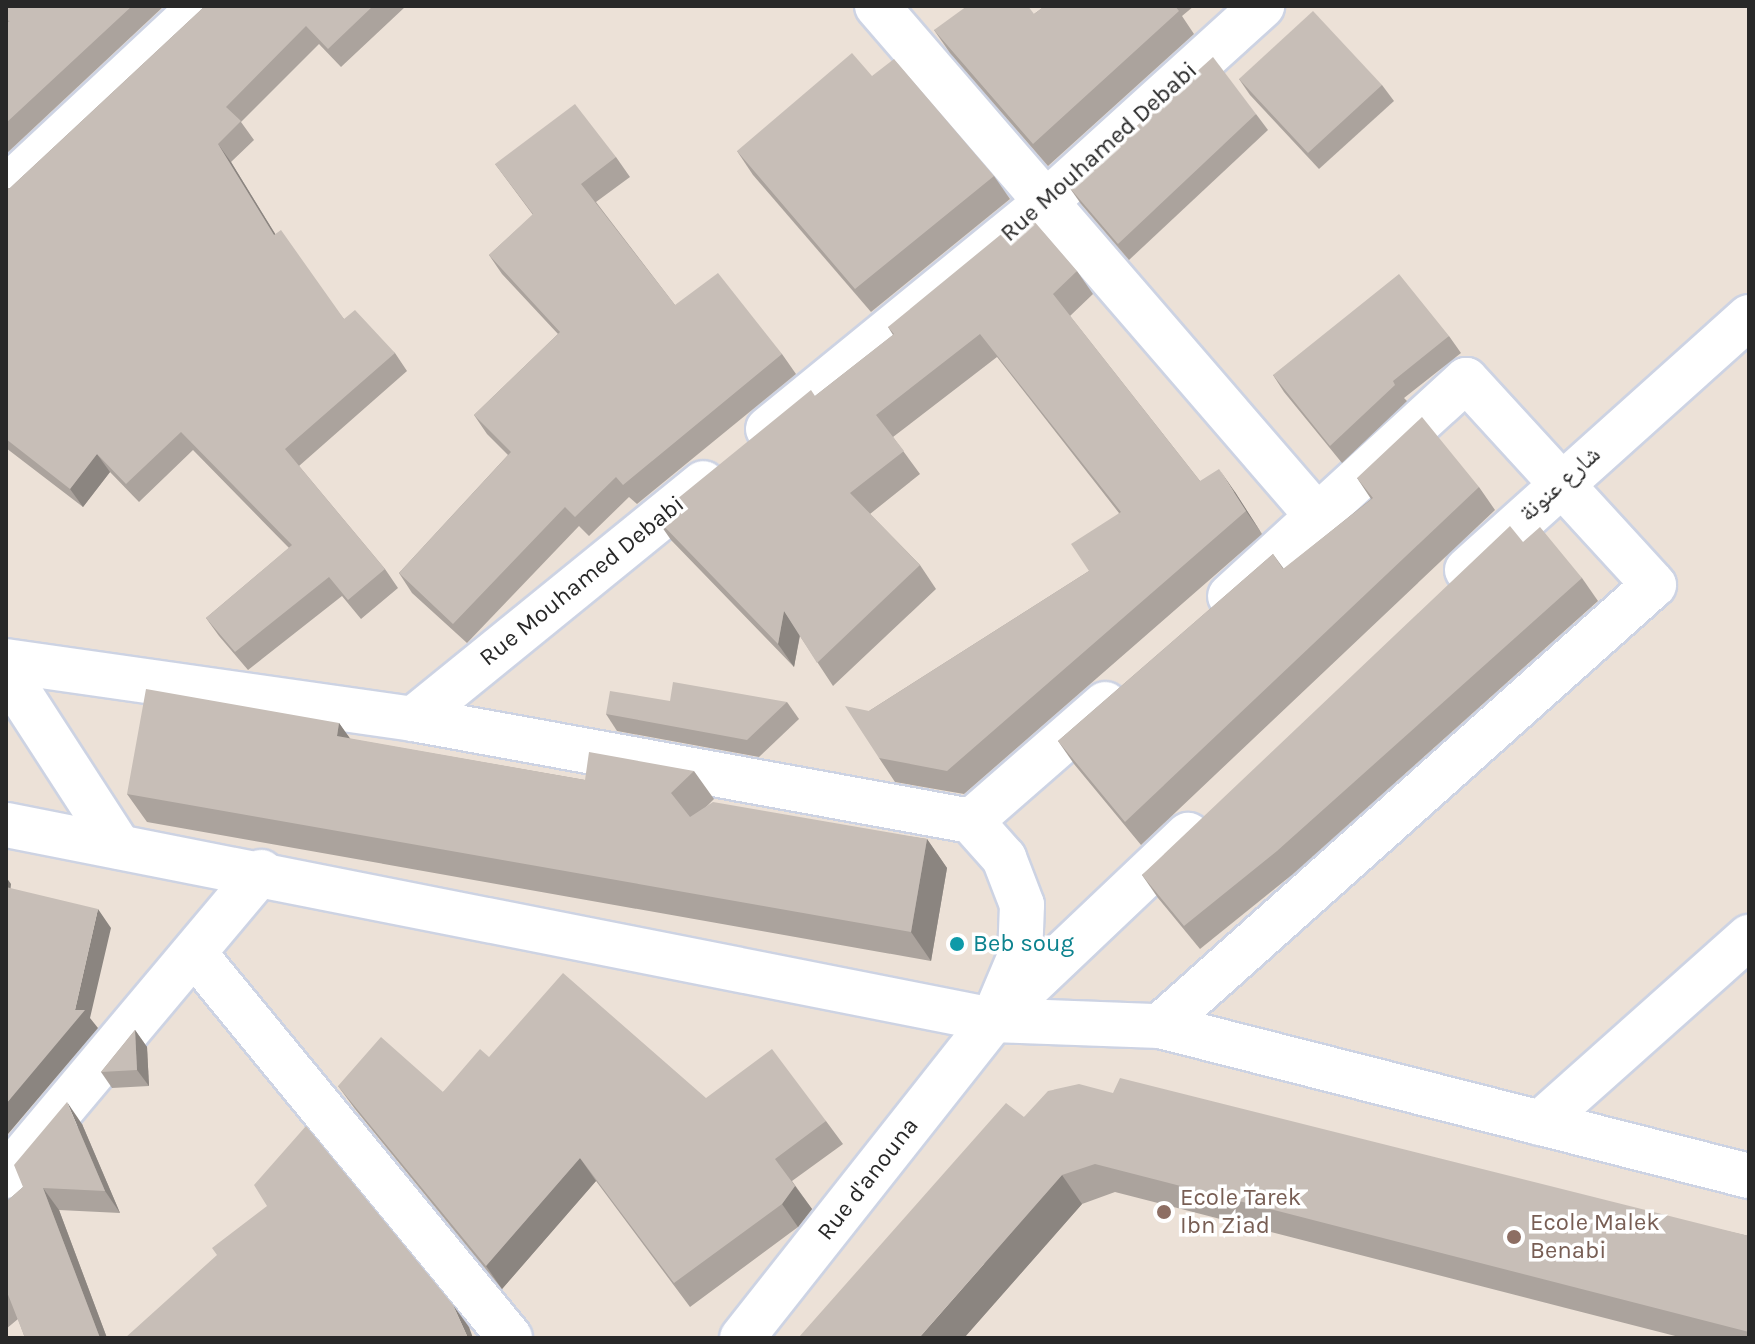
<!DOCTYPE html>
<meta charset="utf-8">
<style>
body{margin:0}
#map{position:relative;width:1755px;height:1344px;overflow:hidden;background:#ece1d7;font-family:Karla,"Noto Naskh Arabic",sans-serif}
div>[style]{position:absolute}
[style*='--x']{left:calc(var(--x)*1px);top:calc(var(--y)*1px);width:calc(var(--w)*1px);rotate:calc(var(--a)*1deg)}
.roads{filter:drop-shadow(2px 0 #cdd3e3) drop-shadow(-2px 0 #cdd3e3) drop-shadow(0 2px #cdd3e3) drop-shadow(0 -2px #cdd3e3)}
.minor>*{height:44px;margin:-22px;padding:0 22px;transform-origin:22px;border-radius:22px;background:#fff}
.tertiary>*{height:44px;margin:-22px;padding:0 22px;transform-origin:22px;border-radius:22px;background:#fff}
.secondary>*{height:44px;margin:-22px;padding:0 22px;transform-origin:22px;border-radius:22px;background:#fff}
.wall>*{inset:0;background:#aba39d}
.shaded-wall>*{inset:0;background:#8b8580}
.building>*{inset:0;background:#c7beb7}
.dots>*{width:22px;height:22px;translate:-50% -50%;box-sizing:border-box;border:4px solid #fff;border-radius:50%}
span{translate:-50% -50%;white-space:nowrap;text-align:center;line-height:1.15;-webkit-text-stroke:7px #fff;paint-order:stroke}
.street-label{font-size:24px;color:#282828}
.culture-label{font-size:24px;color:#0d838f}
.left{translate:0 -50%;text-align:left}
.education-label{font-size:24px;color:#785e54}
.frame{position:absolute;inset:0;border:8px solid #282828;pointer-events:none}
</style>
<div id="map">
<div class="roads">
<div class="minor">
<i style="--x:877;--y:6;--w:676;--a:49.2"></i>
<i style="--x:6;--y:188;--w:267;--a:-43"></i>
<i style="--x:768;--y:429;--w:359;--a:-39.2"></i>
<i style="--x:1046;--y:202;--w:292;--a:-42.2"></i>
<i style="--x:6;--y:661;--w:411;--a:8.1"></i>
<i style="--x:413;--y:719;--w:567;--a:10.36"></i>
<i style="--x:971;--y:821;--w:50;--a:48.3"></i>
<i style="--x:1004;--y:858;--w:50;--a:69"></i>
<i style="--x:1022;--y:905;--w:51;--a:92.2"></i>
<i style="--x:1020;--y:956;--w:69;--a:112.9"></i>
<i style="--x:993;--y:1020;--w:1006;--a:-168.82"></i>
<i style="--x:6;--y:672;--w:208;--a:57.1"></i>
<i style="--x:413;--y:719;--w:374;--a:-39.1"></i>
<i style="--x:971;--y:821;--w:178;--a:-41.1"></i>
<i style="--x:194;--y:953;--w:498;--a:50.6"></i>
<i style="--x:1160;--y:1026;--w:662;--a:-41.76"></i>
<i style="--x:1654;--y:585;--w:278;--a:-132.5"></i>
<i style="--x:1466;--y:380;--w:320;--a:137.5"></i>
<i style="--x:1540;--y:1123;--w:280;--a:-41.7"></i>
<i style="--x:6;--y:1176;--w:397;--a:-50"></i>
</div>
<div class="tertiary">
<i style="--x:1467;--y:570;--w:379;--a:-41.9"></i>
<i style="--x:742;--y:1338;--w:405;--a:-51.7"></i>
<i style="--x:993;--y:1020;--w:269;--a:-43.5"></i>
</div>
<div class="secondary">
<i style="--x:993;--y:1020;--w:167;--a:2.1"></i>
<i style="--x:1160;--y:1026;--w:608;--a:14.29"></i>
</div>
</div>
<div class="wall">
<i style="clip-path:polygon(6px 6px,164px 6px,6px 154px)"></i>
<i style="clip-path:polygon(205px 6px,405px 7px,341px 67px,319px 44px,241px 122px,254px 140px,231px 162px,275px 234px,344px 319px,395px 353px,407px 371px,299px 466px,385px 569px,398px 588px,361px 619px,342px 596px,248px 670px,219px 636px,206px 618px,289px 548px,193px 450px,139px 502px,110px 472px,83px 507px,6px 448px,6px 189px,10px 188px)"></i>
<i style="clip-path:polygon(1045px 6px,1194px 6px,1182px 16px,1194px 34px,1048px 166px,950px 53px,934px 30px,1034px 14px)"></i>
<i style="clip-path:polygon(1239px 79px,1382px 85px,1394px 101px,1319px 169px,1250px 95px)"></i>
<i style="clip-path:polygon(1256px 114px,1268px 130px,1129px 260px,1081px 204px,1069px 187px)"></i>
<i style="clip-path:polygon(737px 151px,994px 176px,1010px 199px,871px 312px,753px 175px)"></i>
<i style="clip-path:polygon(616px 157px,630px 177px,596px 202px,675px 305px,782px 354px,796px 374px,637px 504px,629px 497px,589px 536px,579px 526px,467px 643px,412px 593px,399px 573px,508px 455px,487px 434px,474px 415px,558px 334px,502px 274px,489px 255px,533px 215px,495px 164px)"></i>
<i style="clip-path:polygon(1077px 271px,1093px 294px,1070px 316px,1200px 481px,1235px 492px,1262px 534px,964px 794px,895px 782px,879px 758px,869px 711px,1089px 571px,1119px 513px,997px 357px,893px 437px,920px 474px,870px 514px,920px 565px,936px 589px,833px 686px,800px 636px,794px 667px,671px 540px,655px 517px,815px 396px,893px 335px,888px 327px)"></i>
<i style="clip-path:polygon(1449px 336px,1461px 353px,1404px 398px,1407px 401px,1342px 463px,1284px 392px,1273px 375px)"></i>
<i style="clip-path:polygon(1357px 478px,1479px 487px,1495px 510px,1141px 845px,1074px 764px,1058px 741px,1273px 554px,1284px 569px,1371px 499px)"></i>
<i style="clip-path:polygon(1523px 542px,1582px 578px,1598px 601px,1293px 874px,1200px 949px,1158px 898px,1142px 875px)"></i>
<i style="clip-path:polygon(670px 701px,787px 702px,799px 719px,759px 757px,617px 731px,606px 714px)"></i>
<i style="clip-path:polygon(339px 723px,350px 739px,585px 780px,694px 771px,714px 799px,706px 807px,927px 839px,947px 868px,931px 961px,147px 822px,127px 794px)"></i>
<i style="clip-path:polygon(135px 1030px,147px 1047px,149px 1086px,112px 1088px,101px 1072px)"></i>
<i style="clip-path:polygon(489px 1057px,826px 1121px,843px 1144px,792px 1181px,812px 1209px,798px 1227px,690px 1307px,596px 1181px,502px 1289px,355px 1109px,338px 1086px,443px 1092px)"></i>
<i style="clip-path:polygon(1113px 1093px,1749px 1236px,1749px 1338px,1683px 1338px,1115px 1192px,1082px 1204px,964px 1338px,1024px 1117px)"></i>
<i style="clip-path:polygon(82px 1124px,120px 1213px,59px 1210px,107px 1338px,25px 1338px,18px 1319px,6px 1329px,6px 1202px,23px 1187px)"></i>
</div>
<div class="shaded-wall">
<i style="clip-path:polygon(218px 144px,231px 162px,287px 253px,274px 235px)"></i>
<i style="clip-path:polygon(97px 454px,110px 472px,83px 507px,70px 489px)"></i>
<i style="clip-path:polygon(1219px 469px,1235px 492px,1262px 534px,1246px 511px)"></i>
<i style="clip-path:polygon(784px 611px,800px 634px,794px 667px,778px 644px)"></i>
<i style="clip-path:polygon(339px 723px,359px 751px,337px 736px)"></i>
<i style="clip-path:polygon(927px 839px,947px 868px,931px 961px,911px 932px)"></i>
<i style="clip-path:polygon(6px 877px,11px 884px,9px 903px,6px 899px)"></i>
<i style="clip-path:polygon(98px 909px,111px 928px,90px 1018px,98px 1028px,8px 1134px,6px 1131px,6px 1104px,75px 1010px)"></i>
<i style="clip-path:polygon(135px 1030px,147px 1047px,149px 1086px,137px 1070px)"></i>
<i style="clip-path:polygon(67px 1102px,82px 1124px,120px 1213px,105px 1191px)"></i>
<i style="clip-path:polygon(580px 1158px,596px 1181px,502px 1289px,486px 1266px)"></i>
<i style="clip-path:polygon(1062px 1175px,1082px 1204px,964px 1338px,919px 1338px)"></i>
<i style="clip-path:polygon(795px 1186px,812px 1209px,798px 1227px,782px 1204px)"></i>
<i style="clip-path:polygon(43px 1188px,59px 1210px,107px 1338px,100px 1338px)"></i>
<i style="clip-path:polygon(453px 1305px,469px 1327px,473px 1338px,468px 1338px)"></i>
</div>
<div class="building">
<i style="clip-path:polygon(6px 6px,132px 6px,6px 123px,6px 23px,10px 21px,6px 20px)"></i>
<i style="clip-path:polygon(205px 6px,373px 6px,328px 49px,306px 26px,226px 107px,241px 121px,218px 144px,274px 235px,281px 230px,344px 319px,355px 310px,395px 353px,285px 449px,385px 569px,348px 600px,329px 577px,235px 652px,206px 618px,292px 545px,181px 432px,126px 484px,97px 454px,70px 489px,6px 439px,6px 189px,10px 188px)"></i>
<i style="clip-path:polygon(967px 6px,1028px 6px,1034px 14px,1045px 6px,1175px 6px,1179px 11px,1033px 144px,934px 30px)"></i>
<i style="clip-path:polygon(1313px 11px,1382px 85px,1308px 153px,1239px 79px)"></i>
<i style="clip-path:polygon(852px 53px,872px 76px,894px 59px,994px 176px,855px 289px,737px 151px)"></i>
<i style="clip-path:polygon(1213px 57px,1256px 114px,1118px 244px,1069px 187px)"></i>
<i style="clip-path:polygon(575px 104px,616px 157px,581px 184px,675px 305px,718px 273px,782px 354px,623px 485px,616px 477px,575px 517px,565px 507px,453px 624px,399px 573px,511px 452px,474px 415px,560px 332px,489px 255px,533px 214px,495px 164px)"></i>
<i style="clip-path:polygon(1027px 213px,1077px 271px,1053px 294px,1200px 481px,1219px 469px,1246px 511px,947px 771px,879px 758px,845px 706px,869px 711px,1089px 571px,1071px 544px,1121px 512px,980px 334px,876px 415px,904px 451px,850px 493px,920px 565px,817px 663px,784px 611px,778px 644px,655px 517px,811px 390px,815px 396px,894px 334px,888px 327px)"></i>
<i style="clip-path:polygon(1399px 274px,1449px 336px,1393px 381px,1395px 385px,1330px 446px,1273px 375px)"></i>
<i style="clip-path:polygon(1422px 417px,1479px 487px,1125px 822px,1058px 741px,1273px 554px,1283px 569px,1373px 498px,1357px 478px)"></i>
<i style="clip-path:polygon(1510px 526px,1523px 542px,1540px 527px,1582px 578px,1277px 851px,1184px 926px,1142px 875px)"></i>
<i style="clip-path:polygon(673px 682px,787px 702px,747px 740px,606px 714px,610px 691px,670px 701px)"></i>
<i style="clip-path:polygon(146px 689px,339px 723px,337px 736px,585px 780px,589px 752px,694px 771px,671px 793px,690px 817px,713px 802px,927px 839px,911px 932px,127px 794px)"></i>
<i style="clip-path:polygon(6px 887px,98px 909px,75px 1010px,85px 1010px,6px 1104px)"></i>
<i style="clip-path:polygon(563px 973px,706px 1098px,772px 1049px,826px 1121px,775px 1159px,795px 1186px,782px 1204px,674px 1283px,580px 1158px,486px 1266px,338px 1086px,381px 1037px,443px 1092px,480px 1049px,489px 1057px)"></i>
<i style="clip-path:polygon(135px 1030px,137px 1070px,101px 1072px)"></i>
<i style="clip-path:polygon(1120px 1078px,1749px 1236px,1749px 1332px,1095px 1164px,1062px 1175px,919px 1338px,799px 1337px,1006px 1103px,1024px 1117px,1048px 1091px,1079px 1084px,1113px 1093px)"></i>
<i style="clip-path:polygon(67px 1102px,105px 1191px,43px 1188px,100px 1338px,25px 1338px,7px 1292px,6px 1293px,6px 1202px,23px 1187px,14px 1165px)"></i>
<i style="clip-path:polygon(306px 1126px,453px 1305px,468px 1338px,125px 1338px,217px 1255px,212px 1248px,267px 1206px,254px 1185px)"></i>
</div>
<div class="dots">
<i style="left:957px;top:944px;background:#0f9aa8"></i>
<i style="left:1164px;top:1212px;background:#8d6e63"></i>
<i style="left:1514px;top:1237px;background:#8d6e63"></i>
</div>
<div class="street-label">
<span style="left:1099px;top:152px;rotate:-42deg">Rue Mouhamed Debabi</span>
<span style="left:1560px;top:484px;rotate:-42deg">شارع عنونة</span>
<span style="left:582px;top:581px;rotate:-39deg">Rue Mouhamed Debabi</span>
<span style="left:868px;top:1179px;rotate:-52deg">Rue d'anouna</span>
</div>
<div class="culture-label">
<span class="left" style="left:973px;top:944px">Beb soug</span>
</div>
<div class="education-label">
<span class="left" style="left:1180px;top:1212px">Ecole Tarek<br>Ibn Ziad</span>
<span class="left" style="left:1530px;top:1237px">Ecole Malek<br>Benabi</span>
</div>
<div class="frame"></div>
</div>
